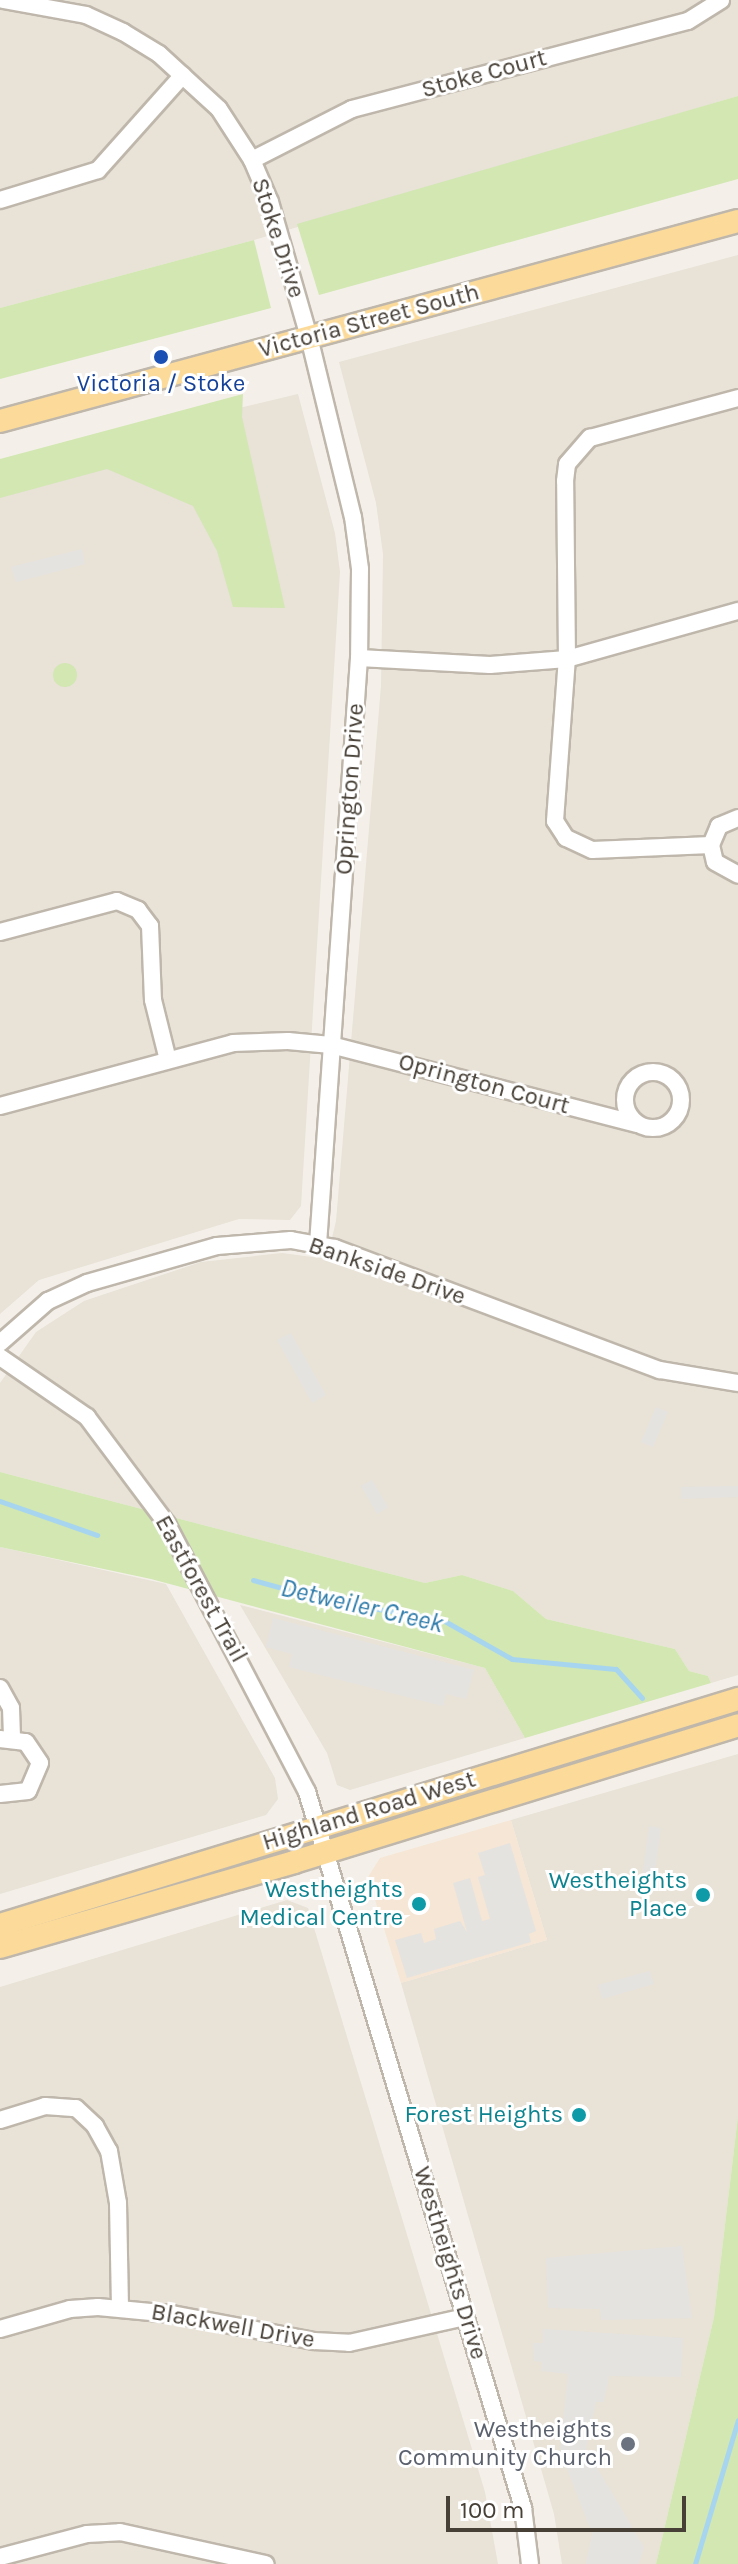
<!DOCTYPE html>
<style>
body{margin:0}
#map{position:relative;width:738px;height:2564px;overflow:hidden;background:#f4f0e9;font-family:Karla,sans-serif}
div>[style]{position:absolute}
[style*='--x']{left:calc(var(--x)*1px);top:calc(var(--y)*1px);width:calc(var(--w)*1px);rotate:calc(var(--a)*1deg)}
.residential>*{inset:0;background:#e8e2d7}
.commercial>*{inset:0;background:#f5e6d5}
.green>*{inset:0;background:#d2e7b2}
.round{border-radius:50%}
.parking>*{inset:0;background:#e5e3e0}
.stream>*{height:5px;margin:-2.5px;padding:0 2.5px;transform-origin:2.5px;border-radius:2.5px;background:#a7d5ef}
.roads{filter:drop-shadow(2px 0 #bfb7ab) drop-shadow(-2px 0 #bfb7ab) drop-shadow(0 2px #bfb7ab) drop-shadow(0 -2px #bfb7ab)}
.minor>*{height:16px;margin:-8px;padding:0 8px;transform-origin:8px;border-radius:8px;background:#fff}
.minor>.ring{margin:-8px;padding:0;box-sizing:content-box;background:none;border:16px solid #fff;border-radius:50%}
.major>*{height:22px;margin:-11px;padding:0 11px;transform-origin:11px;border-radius:11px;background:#fcdb9a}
.dots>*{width:22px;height:22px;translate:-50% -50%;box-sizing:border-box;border:4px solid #fff;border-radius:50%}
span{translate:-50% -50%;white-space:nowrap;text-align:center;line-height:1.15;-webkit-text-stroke:6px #fff;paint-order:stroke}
.street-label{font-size:24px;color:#474037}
.transit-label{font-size:24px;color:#164399}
.culture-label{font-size:24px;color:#0d838f}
.right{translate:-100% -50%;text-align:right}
.worship-label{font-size:24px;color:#5b616d}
.water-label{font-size:26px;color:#307caa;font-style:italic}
.scale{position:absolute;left:446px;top:2496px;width:240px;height:36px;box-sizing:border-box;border:4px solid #474037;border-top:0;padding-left:10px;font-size:24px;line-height:28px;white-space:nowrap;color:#474037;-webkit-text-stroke:6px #fff;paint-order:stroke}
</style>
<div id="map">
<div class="residential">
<i style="clip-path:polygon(0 0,738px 0,738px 96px,254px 240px,0 308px)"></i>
<i style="clip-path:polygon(738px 255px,738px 1675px,711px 1683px,708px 1676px,689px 1671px,675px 1649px,546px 1619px,513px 1591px,462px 1575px,425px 1583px,0 1472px,0 1383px,36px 1332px,84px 1301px,201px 1262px,282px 1253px,327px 1259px,336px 1221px,381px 686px,383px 554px,376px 503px,339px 362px)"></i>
<i style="clip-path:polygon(298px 394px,335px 533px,340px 572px,301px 1206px,290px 1220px,239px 1219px,39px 1280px,0 1314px,0 465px)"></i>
<i style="clip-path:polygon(0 1547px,166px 1584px,275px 1778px,278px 1799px,266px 1815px,0 1894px)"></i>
<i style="clip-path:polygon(240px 1605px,485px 1668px,525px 1738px,350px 1790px,337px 1785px,327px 1753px)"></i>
<i style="clip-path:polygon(738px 1754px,738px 2116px,714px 2317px,656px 2564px,562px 2564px,554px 2514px,401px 1983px,547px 1940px,511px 1820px)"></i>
<i style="clip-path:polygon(287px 1900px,308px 1908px,485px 2492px,498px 2564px,0 2564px,0 1987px)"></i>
</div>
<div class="commercial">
<i style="clip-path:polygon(511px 1820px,547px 1940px,401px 1983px,368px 1877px,380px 1858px)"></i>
</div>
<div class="green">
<i style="clip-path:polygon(738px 96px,738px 179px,319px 295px,297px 224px)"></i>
<i style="clip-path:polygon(254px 240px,271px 308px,0 379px,0 308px)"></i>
<i style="clip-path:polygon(243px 394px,242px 417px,285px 608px,233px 607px,217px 551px,193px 506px,107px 469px,0 498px,0 459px)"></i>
<i class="round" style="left:53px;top:663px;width:24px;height:24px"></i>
<i style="clip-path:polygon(0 1472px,425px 1583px,462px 1575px,513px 1591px,546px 1619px,675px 1649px,689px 1671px,708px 1676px,711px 1683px,525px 1738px,485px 1668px,151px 1579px,0 1547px)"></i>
<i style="clip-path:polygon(738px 2116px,738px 2564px,656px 2564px,714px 2317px)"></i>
</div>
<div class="parking">
<i style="clip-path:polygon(82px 549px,85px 564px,16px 582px,11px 567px)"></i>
<i style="clip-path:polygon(291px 1333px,326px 1395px,312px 1403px,277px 1340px)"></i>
<i style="clip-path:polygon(656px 1407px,668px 1412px,653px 1447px,641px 1442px)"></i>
<i style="clip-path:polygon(372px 1480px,388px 1507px,377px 1514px,361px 1486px)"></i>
<i style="clip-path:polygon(738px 1486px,738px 1497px,681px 1499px,681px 1487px)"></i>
<i style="clip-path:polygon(273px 1618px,474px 1670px,466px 1699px,446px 1694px,443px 1706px,289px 1667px,292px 1654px,266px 1647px)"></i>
<i style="clip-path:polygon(649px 1826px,661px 1828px,654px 1879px,642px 1877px)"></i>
<i style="clip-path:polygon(510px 1843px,536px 1931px,529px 1934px,531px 1942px,407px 1978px,395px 1940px,421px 1933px,424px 1943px,436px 1939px,434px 1929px,460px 1921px,467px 1932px,453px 1883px,470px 1878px,482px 1921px,490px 1919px,478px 1877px,485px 1875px,478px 1853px)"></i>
<i style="clip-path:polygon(650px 1971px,654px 1984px,602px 1999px,598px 1985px)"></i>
<i style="clip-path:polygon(682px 2246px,692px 2318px,601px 2320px,600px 2309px,548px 2308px,546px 2258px)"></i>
<i style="clip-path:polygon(543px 2329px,683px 2338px,681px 2377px,609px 2376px,604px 2402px,596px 2402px,586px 2449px,644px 2547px,639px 2564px,586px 2564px,592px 2533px,560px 2451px,568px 2374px,541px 2371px,542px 2362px,534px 2361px,533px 2343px,543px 2343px)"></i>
</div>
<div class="stream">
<i style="--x:0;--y:1501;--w:103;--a:19.3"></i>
<i style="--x:253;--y:1580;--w:83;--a:15.4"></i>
<i style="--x:333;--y:1602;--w:109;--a:8.9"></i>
<i style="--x:441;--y:1619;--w:81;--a:29.4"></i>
<i style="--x:512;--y:1659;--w:104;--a:5.5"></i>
<i style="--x:616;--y:1669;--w:39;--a:48"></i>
<i style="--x:695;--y:2564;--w:150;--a:-73.4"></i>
</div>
<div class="roads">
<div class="minor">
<i style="--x:3;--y:0;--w:84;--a:10.2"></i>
<i style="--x:86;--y:15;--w:41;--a:24.7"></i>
<i style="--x:123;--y:32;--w:42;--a:31.4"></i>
<i style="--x:159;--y:54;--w:81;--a:42.5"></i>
<i style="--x:219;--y:109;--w:61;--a:57.1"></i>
<i style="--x:252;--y:160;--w:46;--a:66.8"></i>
<i style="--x:270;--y:202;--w:141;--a:73.9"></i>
<i style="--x:309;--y:337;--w:185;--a:76.3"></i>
<i style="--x:353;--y:517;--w:52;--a:82.3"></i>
<i style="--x:360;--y:569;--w:89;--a:90.6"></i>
<i style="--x:359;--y:658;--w:588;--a:94"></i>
<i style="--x:252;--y:160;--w:112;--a:-27"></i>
<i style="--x:352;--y:109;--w:347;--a:-14.7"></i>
<i style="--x:688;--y:21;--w:39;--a:-32"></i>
<i style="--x:0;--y:200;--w:102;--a:-17"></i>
<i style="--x:98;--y:170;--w:127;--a:-48.2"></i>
<i style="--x:359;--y:658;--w:131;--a:3.1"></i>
<i style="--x:490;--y:665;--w:77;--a:-4.5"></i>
<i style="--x:567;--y:659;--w:178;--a:-15.7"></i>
<i style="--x:738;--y:818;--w:21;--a:157"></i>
<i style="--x:719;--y:826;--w:21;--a:113"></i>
<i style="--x:711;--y:845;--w:17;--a:77"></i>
<i style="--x:715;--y:862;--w:26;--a:29"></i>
<i style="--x:711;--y:845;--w:119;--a:177.6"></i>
<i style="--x:592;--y:850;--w:29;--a:-155"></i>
<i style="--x:566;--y:838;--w:20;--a:-123"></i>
<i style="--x:555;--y:821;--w:162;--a:-85.8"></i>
<i style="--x:567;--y:659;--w:178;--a:-90.6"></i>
<i style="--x:565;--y:481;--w:17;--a:-83"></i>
<i style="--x:567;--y:464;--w:35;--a:-49"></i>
<i style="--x:590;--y:438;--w:153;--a:-15.1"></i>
<i style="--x:0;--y:932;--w:121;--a:-14.8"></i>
<i style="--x:117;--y:901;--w:23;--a:23"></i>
<i style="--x:138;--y:910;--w:20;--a:53"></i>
<i style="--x:150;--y:926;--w:74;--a:87.7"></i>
<i style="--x:153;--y:1000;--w:62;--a:76"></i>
<i class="ring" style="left:625px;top:1072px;width:40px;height:40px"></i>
<i style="--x:0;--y:1106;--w:241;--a:-15.1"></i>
<i style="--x:233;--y:1043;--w:55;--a:-2.1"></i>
<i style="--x:288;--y:1041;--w:43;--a:5.3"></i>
<i style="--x:331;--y:1045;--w:315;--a:14.5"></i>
<i style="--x:0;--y:1343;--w:64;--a:-41.2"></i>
<i style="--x:48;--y:1301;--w:43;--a:-24.8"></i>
<i style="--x:87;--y:1283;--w:135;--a:-15.9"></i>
<i style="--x:217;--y:1246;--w:74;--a:-4.6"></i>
<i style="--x:291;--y:1240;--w:45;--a:10.3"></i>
<i style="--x:335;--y:1248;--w:347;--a:20.6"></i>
<i style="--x:660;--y:1370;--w:79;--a:9.5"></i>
<i style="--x:0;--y:1357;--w:106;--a:34.6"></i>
<i style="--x:87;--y:1417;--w:134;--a:53.2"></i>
<i style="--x:167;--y:1524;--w:302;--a:62.4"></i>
<i style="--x:307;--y:1792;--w:748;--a:73.21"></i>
<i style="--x:523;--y:2508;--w:56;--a:82.9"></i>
<i style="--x:0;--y:1688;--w:23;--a:61"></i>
<i style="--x:11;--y:1708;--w:29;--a:88"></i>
<i style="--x:0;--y:1739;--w:26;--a:7"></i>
<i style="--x:26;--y:1742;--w:25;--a:56"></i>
<i style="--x:40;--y:1763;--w:30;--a:113"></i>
<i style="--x:28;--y:1791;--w:28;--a:174"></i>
<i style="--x:0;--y:2120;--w:47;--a:-17.3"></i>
<i style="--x:45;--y:2106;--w:31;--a:4"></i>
<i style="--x:76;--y:2108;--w:26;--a:43"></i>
<i style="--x:95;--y:2126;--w:29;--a:61"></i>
<i style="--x:109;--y:2151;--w:53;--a:80.2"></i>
<i style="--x:118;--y:2203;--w:105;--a:88.9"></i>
<i style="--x:0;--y:2329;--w:73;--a:-15.9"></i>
<i style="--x:70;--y:2309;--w:28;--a:-4"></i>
<i style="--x:98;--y:2307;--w:74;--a:5.4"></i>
<i style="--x:172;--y:2314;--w:145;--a:10.8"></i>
<i style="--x:314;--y:2341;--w:35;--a:3"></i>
<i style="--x:349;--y:2343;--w:119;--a:-12.6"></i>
<i style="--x:0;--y:2557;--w:90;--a:-14.8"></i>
<i style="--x:87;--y:2534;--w:33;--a:-3"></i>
<i style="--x:120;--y:2532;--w:149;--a:12.4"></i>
</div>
<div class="major">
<i style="--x:0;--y:421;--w:765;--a:-15.16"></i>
<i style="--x:0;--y:1925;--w:772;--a:-17.03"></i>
<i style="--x:0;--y:1947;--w:306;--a:-16.1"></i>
<i style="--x:294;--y:1862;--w:465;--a:-17.1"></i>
</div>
</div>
<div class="dots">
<i style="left:161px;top:357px;background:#1a4fb4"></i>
<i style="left:703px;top:1895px;background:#0f9aa8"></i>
<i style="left:419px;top:1904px;background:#0f9aa8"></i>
<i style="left:579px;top:2115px;background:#0f9aa8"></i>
<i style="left:628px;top:2444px;background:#6b7280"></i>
</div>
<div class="street-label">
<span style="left:484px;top:74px;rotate:-15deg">Stoke Court</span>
<span style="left:278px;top:238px;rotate:72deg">Stoke Drive</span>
<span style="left:369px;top:321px;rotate:-15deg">Victoria Street South</span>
<span style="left:350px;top:789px;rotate:-86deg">Oprington Drive</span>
<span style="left:484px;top:1084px;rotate:15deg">Oprington Court</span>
<span style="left:387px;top:1271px;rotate:19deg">Bankside Drive</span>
<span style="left:201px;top:1589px;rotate:61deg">Eastforest Trail</span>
<span style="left:369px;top:1811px;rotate:-17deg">Highland Road West</span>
<span style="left:450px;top:2263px;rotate:73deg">Westheights Drive</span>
<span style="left:233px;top:2326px;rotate:10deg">Blackwell Drive</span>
</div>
<div class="transit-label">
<span style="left:161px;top:384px">Victoria / Stoke</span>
</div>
<div class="culture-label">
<span class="right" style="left:687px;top:1895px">Westheights<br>Place</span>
<span class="right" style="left:403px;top:1904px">Westheights<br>Medical Centre</span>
<span class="right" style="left:563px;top:2115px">Forest Heights</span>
</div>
<div class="worship-label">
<span class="right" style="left:612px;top:2444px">Westheights<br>Community Church</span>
</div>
<div class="water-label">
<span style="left:362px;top:1606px;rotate:13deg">Detweiler Creek</span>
</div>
<div class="scale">100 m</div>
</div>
